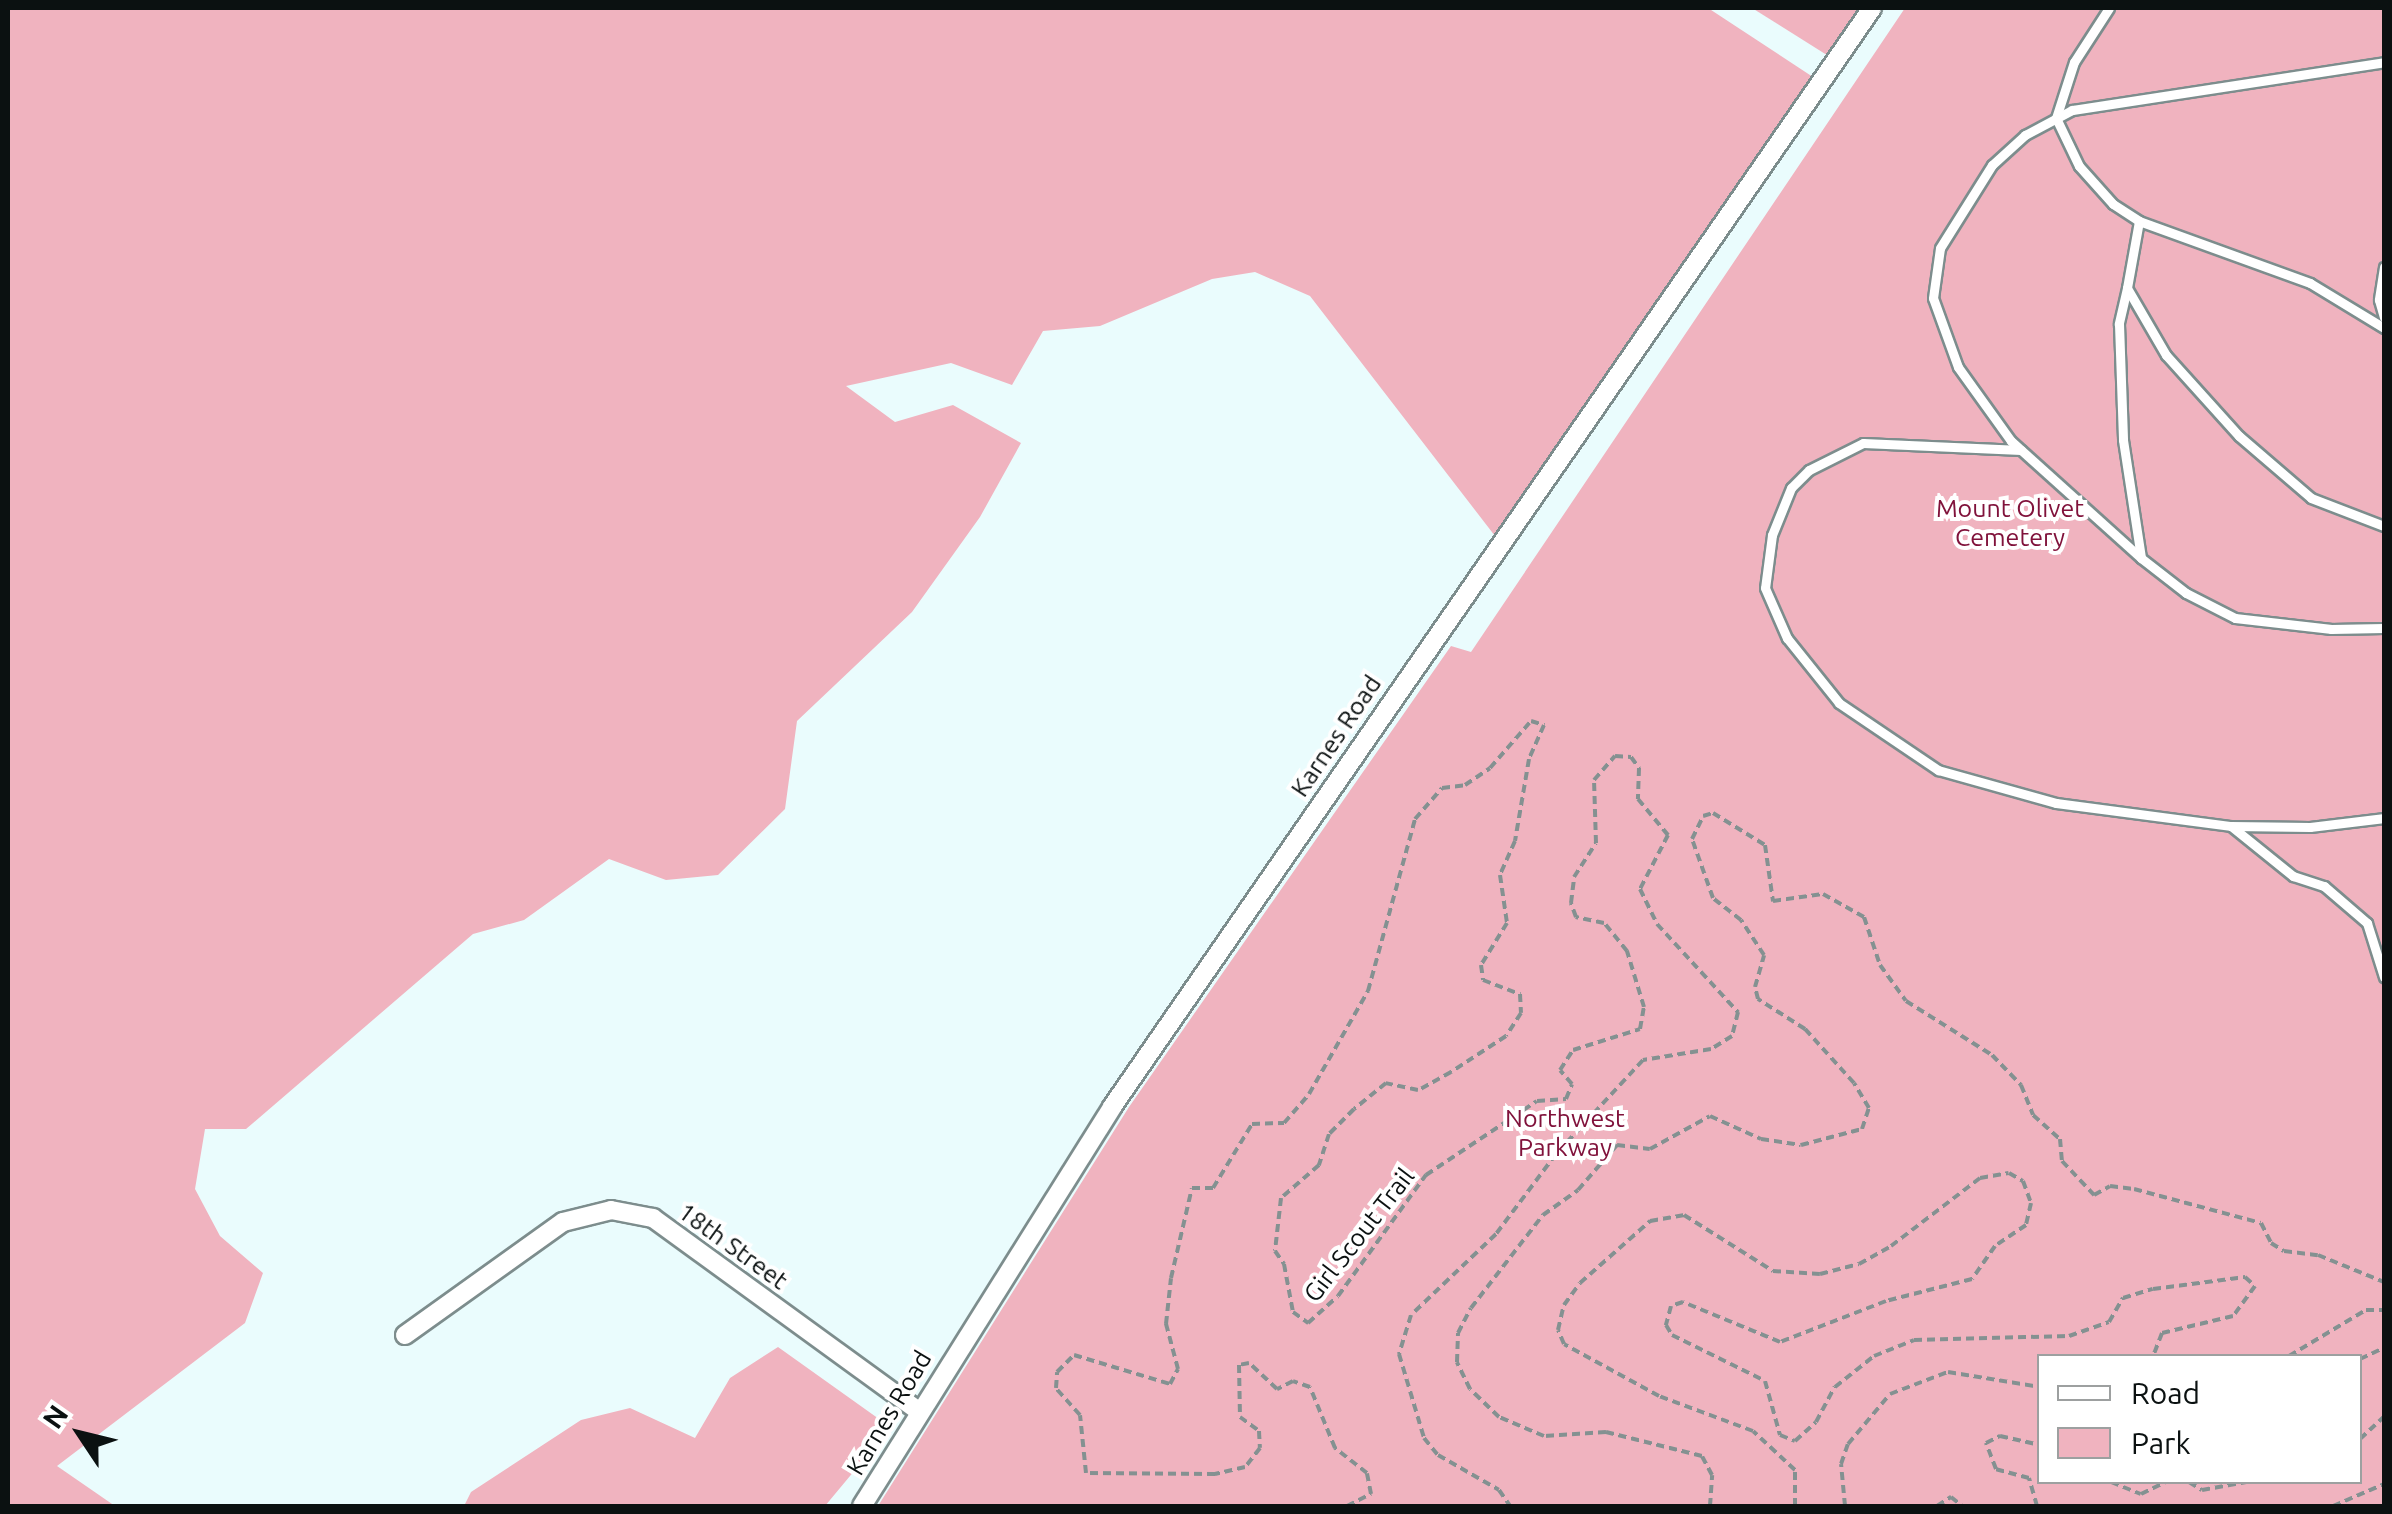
<!DOCTYPE html>
<style>
body{margin:0}
#map{position:relative;width:2392px;height:1514px;overflow:hidden;background:#eafcfd;font-family:Ubuntu,sans-serif}
div>[style]{position:absolute}
[style*='--x']{left:calc(var(--x)*1px);top:calc(var(--y)*1px);width:calc(var(--w)*1px);rotate:calc(var(--a)*1deg)}
.green>*{inset:0;background:#f0b3bf}
.path>*{height:4px;margin-top:-2px;transform-origin:0;background:repeating-linear-gradient(90deg,#849191 0 8px,transparent 0 13px)}
.roads{filter:drop-shadow(2px 0 #7d8d8d) drop-shadow(-2px 0 #7d8d8d) drop-shadow(0 2px #7d8d8d) drop-shadow(0 -2px #7d8d8d)}
.service>*{height:9px;margin:-4.5px;padding:0 4.5px;transform-origin:4.5px;border-radius:4.5px;background:#fff}
.minor>*{height:18px;margin:-9px;padding:0 9px;transform-origin:9px;border-radius:9px;background:#fff}
span{translate:-50% -50%;white-space:nowrap;text-align:center;line-height:1.15;-webkit-text-stroke:8px #fff;paint-order:stroke}
.park-label{font-size:25px;color:#80123b}
.street-label{font-size:25px;color:#0b1111}
.frame{position:absolute;inset:0;border:10px solid #0b1111;pointer-events:none}
.legend{position:absolute;left:2037px;top:1354px;width:325px;height:130px;box-sizing:border-box;background:#fff;border:2px solid #9da0a0;margin:0;padding:12px 18px;list-style:none;font-size:30px;color:#0b1111}
.legend li{display:flex;align-items:center;gap:20px;height:50px}
.legend b{width:50px;border:2px solid #9da0a0}
.north{position:absolute;left:30px;top:1384px;width:100px;height:100px;-webkit-text-stroke:8px #fff;paint-order:stroke;rotate:305deg;font-size:28px;font-weight:700;line-height:40px;text-align:center;color:#0b1111}
.north::after{content:'';display:block;margin:auto;width:35px;height:45px;background:#0b1111;clip-path:polygon(50% 0,100% 100%,50% 72%,0 100%)}
</style>
<div id="map">
<div class="green">
<i style="clip-path:polygon(8px 8px,1708px 8px,1816px 79px,1495px 536px,1310px 296px,1255px 272px,1212px 279px,1100px 326px,1043px 331px,1012px 385px,951px 363px,846px 386px,895px 422px,953px 405px,1021px 443px,980px 517px,912px 612px,797px 721px,785px 809px,718px 875px,666px 880px,609px 859px,524px 920px,473px 934px,246px 1129px,205px 1129px,195px 1189px,220px 1236px,263px 1273px,245px 1323px,57px 1466px,115px 1506px,8px 1506px)"></i>
<i style="clip-path:polygon(1752px 8px,1862px 8px,1830px 57px)"></i>
<i style="clip-path:polygon(evenodd,1905px 8px,2384px 8px,2384px 1506px,878px 1506px,1129px 1107px,1451px 646px,1471px 652px,1905px 8px,2040px 1356px,2360px 1356px,2360px 1482px,2040px 1482px,2040px 1356px)"></i>
<i style="clip-path:polygon(778px 1347px,879px 1419px,880px 1440px,825px 1506px,464px 1506px,471px 1492px,581px 1420px,630px 1408px,695px 1438px,730px 1378px)"></i>
</div>
<div class="path">
<i style="--x:2289;--y:1356;--w:90;--a:-30.9"></i>
<i style="--x:2366;--y:1310;--w:18;--a:0"></i>
<i style="--x:2360;--y:1359;--w:26;--a:-25"></i>
<i style="--x:2360;--y:1439;--w:33;--a:-43"></i>
<i style="--x:2111;--y:1482;--w:32;--a:22"></i>
<i style="--x:2141;--y:1494;--w:28;--a:-26"></i>
<i style="--x:2189;--y:1482;--w:15;--a:32"></i>
<i style="--x:2202;--y:1490;--w:45;--a:-10.3"></i>
<i style="--x:1186;--y:1506;--w:14;--a:0"></i>
<i style="--x:1316;--y:1506;--w:31;--a:0"></i>
<i style="--x:1347;--y:1506;--w:27;--a:-27"></i>
<i style="--x:1371;--y:1494;--w:21;--a:-101"></i>
<i style="--x:1367;--y:1473;--w:41;--a:-142"></i>
<i style="--x:1335;--y:1448;--w:66;--a:-112.3"></i>
<i style="--x:1310;--y:1387;--w:18;--a:-161"></i>
<i style="--x:1293;--y:1381;--w:18;--a:153"></i>
<i style="--x:1277;--y:1389;--w:38;--a:-137"></i>
<i style="--x:1249;--y:1363;--w:10;--a:169"></i>
<i style="--x:1239;--y:1365;--w:52;--a:88.9"></i>
<i style="--x:1240;--y:1417;--w:24;--a:36"></i>
<i style="--x:1259;--y:1431;--w:17;--a:87"></i>
<i style="--x:1260;--y:1448;--w:24;--a:128"></i>
<i style="--x:1245;--y:1467;--w:31;--a:167"></i>
<i style="--x:1215;--y:1474;--w:129;--a:-179.6"></i>
<i style="--x:1086;--y:1473;--w:58;--a:-95.9"></i>
<i style="--x:1080;--y:1415;--w:36;--a:-132"></i>
<i style="--x:1056;--y:1388;--w:16;--a:-86"></i>
<i style="--x:1057;--y:1372;--w:24;--a:-45"></i>
<i style="--x:1074;--y:1355;--w:100;--a:16.8"></i>
<i style="--x:1170;--y:1384;--w:17;--a:-62"></i>
<i style="--x:1178;--y:1369;--w:47;--a:-104.9"></i>
<i style="--x:1166;--y:1324;--w:46;--a:-83.8"></i>
<i style="--x:1171;--y:1278;--w:92;--a:-76.9"></i>
<i style="--x:1192;--y:1188;--w:21;--a:0"></i>
<i style="--x:1213;--y:1188;--w:75;--a:-58.6"></i>
<i style="--x:1252;--y:1124;--w:32;--a:-2"></i>
<i style="--x:1284;--y:1123;--w:38;--a:-49"></i>
<i style="--x:1309;--y:1094;--w:119;--a:-60.2"></i>
<i style="--x:1368;--y:991;--w:178;--a:-74.7"></i>
<i style="--x:1415;--y:819;--w:41;--a:-48.9"></i>
<i style="--x:1442;--y:788;--w:23;--a:-7"></i>
<i style="--x:1465;--y:785;--w:30;--a:-34"></i>
<i style="--x:1490;--y:768;--w:62;--a:-48.9"></i>
<i style="--x:1531;--y:721;--w:14;--a:17"></i>
<i style="--x:1544;--y:725;--w:37;--a:114"></i>
<i style="--x:1529;--y:759;--w:83;--a:99.7"></i>
<i style="--x:1515;--y:841;--w:37;--a:114"></i>
<i style="--x:1500;--y:875;--w:49;--a:81.7"></i>
<i style="--x:1507;--y:923;--w:49;--a:121.8"></i>
<i style="--x:1481;--y:965;--w:15;--a:82"></i>
<i style="--x:1483;--y:980;--w:40;--a:21"></i>
<i style="--x:1520;--y:994;--w:19;--a:87"></i>
<i style="--x:1521;--y:1013;--w:27;--a:123"></i>
<i style="--x:1506;--y:1036;--w:66;--a:146.8"></i>
<i style="--x:1451;--y:1072;--w:38;--a:151"></i>
<i style="--x:1418;--y:1090;--w:33;--a:-168"></i>
<i style="--x:1386;--y:1083;--w:41;--a:140.9"></i>
<i style="--x:1354;--y:1109;--w:35;--a:135"></i>
<i style="--x:1329;--y:1134;--w:33;--a:108"></i>
<i style="--x:1319;--y:1165;--w:50;--a:139"></i>
<i style="--x:1281;--y:1198;--w:53;--a:96.5"></i>
<i style="--x:1275;--y:1251;--w:16;--a:55"></i>
<i style="--x:1284;--y:1264;--w:49;--a:79.4"></i>
<i style="--x:1293;--y:1312;--w:19;--a:36"></i>
<i style="--x:1308;--y:1323;--w:40;--a:-42"></i>
<i style="--x:1338;--y:1296;--w:150;--a:-54"></i>
<i style="--x:1426;--y:1175;--w:133;--a:-33.7"></i>
<i style="--x:1537;--y:1101;--w:29;--a:-4"></i>
<i style="--x:1566;--y:1099;--w:16;--a:-68"></i>
<i style="--x:1572;--y:1084;--w:18;--a:-131"></i>
<i style="--x:1560;--y:1070;--w:24;--a:-57"></i>
<i style="--x:1573;--y:1050;--w:70;--a:-17.4"></i>
<i style="--x:1640;--y:1029;--w:22;--a:-80"></i>
<i style="--x:1644;--y:1007;--w:59;--a:-106.9"></i>
<i style="--x:1627;--y:951;--w:36;--a:-129"></i>
<i style="--x:1604;--y:923;--w:29;--a:-168"></i>
<i style="--x:1576;--y:917;--w:15;--a:-110"></i>
<i style="--x:1571;--y:903;--w:26;--a:-83"></i>
<i style="--x:1574;--y:877;--w:40;--a:-57.1"></i>
<i style="--x:1596;--y:843;--w:63;--a:-91.8"></i>
<i style="--x:1594;--y:780;--w:32;--a:-49"></i>
<i style="--x:1615;--y:756;--w:16;--a:4"></i>
<i style="--x:1631;--y:757;--w:14;--a:54"></i>
<i style="--x:1639;--y:768;--w:31;--a:92"></i>
<i style="--x:1638;--y:799;--w:47;--a:50.2"></i>
<i style="--x:1668;--y:835;--w:61;--a:117.4"></i>
<i style="--x:1640;--y:889;--w:39;--a:64"></i>
<i style="--x:1657;--y:924;--w:120;--a:47.4"></i>
<i style="--x:1738;--y:1012;--w:25;--a:104"></i>
<i style="--x:1732;--y:1036;--w:25;--a:148"></i>
<i style="--x:1711;--y:1049;--w:69;--a:170.8"></i>
<i style="--x:1643;--y:1060;--w:128;--a:132.8"></i>
<i style="--x:1556;--y:1154;--w:100;--a:126.9"></i>
<i style="--x:1496;--y:1234;--w:117;--a:136.4"></i>
<i style="--x:1411;--y:1315;--w:41;--a:107.1"></i>
<i style="--x:1399;--y:1354;--w:88;--a:73.4"></i>
<i style="--x:1424;--y:1438;--w:22;--a:51"></i>
<i style="--x:1438;--y:1455;--w:70;--a:29.8"></i>
<i style="--x:1499;--y:1490;--w:19;--a:55"></i>
<i style="--x:1710;--y:1506;--w:31;--a:-86"></i>
<i style="--x:1712;--y:1475;--w:21;--a:-118"></i>
<i style="--x:1702;--y:1456;--w:99;--a:-166"></i>
<i style="--x:1606;--y:1432;--w:62;--a:176.3"></i>
<i style="--x:1544;--y:1436;--w:49;--a:-157.1"></i>
<i style="--x:1499;--y:1417;--w:40;--a:-136"></i>
<i style="--x:1470;--y:1389;--w:30;--a:-116"></i>
<i style="--x:1457;--y:1362;--w:29;--a:-88"></i>
<i style="--x:1458;--y:1333;--w:28;--a:-63"></i>
<i style="--x:1471;--y:1308;--w:118;--a:-52.3"></i>
<i style="--x:1543;--y:1215;--w:43;--a:-35.5"></i>
<i style="--x:1578;--y:1190;--w:60;--a:-49.1"></i>
<i style="--x:1617;--y:1145;--w:33;--a:7"></i>
<i style="--x:1650;--y:1149;--w:68;--a:-28.8"></i>
<i style="--x:1710;--y:1116;--w:56;--a:24.3"></i>
<i style="--x:1761;--y:1139;--w:40;--a:8.5"></i>
<i style="--x:1801;--y:1145;--w:63;--a:-14.7"></i>
<i style="--x:1862;--y:1129;--w:22;--a:-72"></i>
<i style="--x:1869;--y:1108;--w:29;--a:-121"></i>
<i style="--x:1854;--y:1083;--w:73;--a:-132.2"></i>
<i style="--x:1805;--y:1029;--w:56;--a:-147.4"></i>
<i style="--x:1758;--y:999;--w:12;--a:-104"></i>
<i style="--x:1755;--y:987;--w:33;--a:-74"></i>
<i style="--x:1764;--y:955;--w:42;--a:-123.3"></i>
<i style="--x:1741;--y:920;--w:36;--a:-142"></i>
<i style="--x:1713;--y:898;--w:63;--a:-109.6"></i>
<i style="--x:1692;--y:839;--w:25;--a:-64"></i>
<i style="--x:1703;--y:816;--w:10;--a:-17"></i>
<i style="--x:1713;--y:813;--w:61;--a:31.6"></i>
<i style="--x:1765;--y:845;--w:57;--a:81.9"></i>
<i style="--x:1773;--y:901;--w:50;--a:-8"></i>
<i style="--x:1823;--y:894;--w:47;--a:29.3"></i>
<i style="--x:1864;--y:917;--w:51;--a:71.6"></i>
<i style="--x:1880;--y:965;--w:44;--a:54.2"></i>
<i style="--x:1906;--y:1001;--w:102;--a:32.1"></i>
<i style="--x:1992;--y:1055;--w:42;--a:46"></i>
<i style="--x:2021;--y:1085;--w:32;--a:68"></i>
<i style="--x:2033;--y:1115;--w:36;--a:42"></i>
<i style="--x:2060;--y:1139;--w:22;--a:85"></i>
<i style="--x:2062;--y:1161;--w:47;--a:46.7"></i>
<i style="--x:2094;--y:1195;--w:18;--a:-29"></i>
<i style="--x:2110;--y:1186;--w:24;--a:7"></i>
<i style="--x:2134;--y:1189;--w:131;--a:15"></i>
<i style="--x:2261;--y:1223;--w:22;--a:63"></i>
<i style="--x:2271;--y:1243;--w:15;--a:32"></i>
<i style="--x:2284;--y:1251;--w:34;--a:7"></i>
<i style="--x:2318;--y:1255;--w:71;--a:22.2"></i>
<i style="--x:1795;--y:1506;--w:36;--a:-90"></i>
<i style="--x:1795;--y:1470;--w:57;--a:-137.1"></i>
<i style="--x:1753;--y:1431;--w:100;--a:-159.6"></i>
<i style="--x:1659;--y:1396;--w:108;--a:-151.3"></i>
<i style="--x:1564;--y:1344;--w:15;--a:-113"></i>
<i style="--x:1558;--y:1330;--w:26;--a:-77"></i>
<i style="--x:1564;--y:1305;--w:27;--a:-54"></i>
<i style="--x:1580;--y:1283;--w:94;--a:-41.5"></i>
<i style="--x:1650;--y:1221;--w:35;--a:-10"></i>
<i style="--x:1684;--y:1215;--w:105;--a:32.2"></i>
<i style="--x:1773;--y:1271;--w:47;--a:3.7"></i>
<i style="--x:1820;--y:1274;--w:40;--a:-14.4"></i>
<i style="--x:1859;--y:1264;--w:37;--a:-29"></i>
<i style="--x:1891;--y:1246;--w:112;--a:-37.4"></i>
<i style="--x:1980;--y:1178;--w:29;--a:-10"></i>
<i style="--x:2009;--y:1173;--w:16;--a:30"></i>
<i style="--x:2023;--y:1181;--w:23;--a:70"></i>
<i style="--x:2031;--y:1203;--w:23;--a:103"></i>
<i style="--x:2026;--y:1225;--w:37;--a:146"></i>
<i style="--x:1995;--y:1246;--w:40;--a:124.9"></i>
<i style="--x:1972;--y:1279;--w:89;--a:165.7"></i>
<i style="--x:1886;--y:1301;--w:114;--a:158.9"></i>
<i style="--x:1780;--y:1342;--w:105;--a:-157.6"></i>
<i style="--x:1683;--y:1302;--w:13;--a:162"></i>
<i style="--x:1671;--y:1306;--w:20;--a:105"></i>
<i style="--x:1666;--y:1325;--w:12;--a:59"></i>
<i style="--x:1672;--y:1335;--w:104;--a:26.3"></i>
<i style="--x:1765;--y:1381;--w:56;--a:74.5"></i>
<i style="--x:1780;--y:1435;--w:16;--a:22"></i>
<i style="--x:1795;--y:1441;--w:28;--a:-42"></i>
<i style="--x:1816;--y:1422;--w:40;--a:-62"></i>
<i style="--x:1835;--y:1387;--w:50;--a:-38.5"></i>
<i style="--x:1874;--y:1356;--w:43;--a:-21.8"></i>
<i style="--x:1914;--y:1340;--w:155;--a:-1.5"></i>
<i style="--x:2069;--y:1336;--w:42;--a:-19.3"></i>
<i style="--x:2109;--y:1322;--w:28;--a:-60"></i>
<i style="--x:2123;--y:1298;--w:31;--a:-17"></i>
<i style="--x:2153;--y:1289;--w:93;--a:-7.4"></i>
<i style="--x:2245;--y:1277;--w:13;--a:42"></i>
<i style="--x:2255;--y:1286;--w:37;--a:126"></i>
<i style="--x:2233;--y:1316;--w:73;--a:166.5"></i>
<i style="--x:2162;--y:1333;--w:25;--a:111"></i>
<i style="--x:1845;--y:1506;--w:42;--a:-95.4"></i>
<i style="--x:1841;--y:1464;--w:21;--a:-71"></i>
<i style="--x:1848;--y:1444;--w:65;--a:-50"></i>
<i style="--x:1890;--y:1394;--w:62;--a:-20.8"></i>
<i style="--x:1948;--y:1372;--w:93;--a:9.3"></i>
<i style="--x:1937;--y:1506;--w:17;--a:-33"></i>
<i style="--x:1951;--y:1497;--w:14;--a:39"></i>
<i style="--x:2037;--y:1506;--w:29;--a:-106"></i>
<i style="--x:2029;--y:1478;--w:34;--a:-165"></i>
<i style="--x:1996;--y:1469;--w:28;--a:-111"></i>
<i style="--x:1986;--y:1443;--w:16;--a:-27"></i>
<i style="--x:2000;--y:1436;--w:41;--a:12.7"></i>
<i style="--x:2333;--y:1506;--w:56;--a:-23.3"></i>
</div>
<div class="roads">
<div class="service">
<i style="--x:2109;--y:8;--w:64;--a:122.9"></i>
<i style="--x:2074;--y:62;--w:59;--a:107.8"></i>
<i style="--x:2056;--y:118;--w:53;--a:64.4"></i>
<i style="--x:2079;--y:166;--w:51;--a:48.2"></i>
<i style="--x:2113;--y:204;--w:31;--a:33"></i>
<i style="--x:2139;--y:221;--w:182;--a:19.9"></i>
<i style="--x:2310;--y:283;--w:87;--a:31.3"></i>
<i style="--x:2139;--y:221;--w:68;--a:100.2"></i>
<i style="--x:2127;--y:288;--w:78;--a:59.8"></i>
<i style="--x:2166;--y:355;--w:109;--a:48"></i>
<i style="--x:2239;--y:436;--w:95;--a:40.7"></i>
<i style="--x:2311;--y:498;--w:78;--a:21"></i>
<i style="--x:2384;--y:267;--w:33;--a:99"></i>
<i style="--x:2379;--y:300;--w:18;--a:74"></i>
<i style="--x:2127;--y:288;--w:37;--a:103"></i>
<i style="--x:2119;--y:324;--w:116;--a:88"></i>
<i style="--x:2123;--y:440;--w:119;--a:81.3"></i>
<i style="--x:2141;--y:558;--w:57;--a:37.9"></i>
<i style="--x:2186;--y:593;--w:55;--a:27"></i>
<i style="--x:2235;--y:618;--w:97;--a:6.5"></i>
<i style="--x:2331;--y:629;--w:53;--a:-1.1"></i>
<i style="--x:2021;--y:450;--w:158;--a:-177.5"></i>
<i style="--x:1863;--y:443;--w:60;--a:153.4"></i>
<i style="--x:1809;--y:470;--w:25;--a:135"></i>
<i style="--x:1791;--y:488;--w:51;--a:112"></i>
<i style="--x:1772;--y:535;--w:53;--a:97.5"></i>
<i style="--x:1765;--y:588;--w:55;--a:66.3"></i>
<i style="--x:1787;--y:638;--w:83;--a:51.3"></i>
<i style="--x:1839;--y:703;--w:120;--a:34.1"></i>
<i style="--x:1938;--y:770;--w:123;--a:15.6"></i>
<i style="--x:2056;--y:803;--w:177;--a:7.5"></i>
<i style="--x:2231;--y:826;--w:79;--a:0.7"></i>
<i style="--x:2310;--y:827;--w:75;--a:-6.9"></i>
<i style="--x:2141;--y:558;--w:175;--a:-138"></i>
<i style="--x:2011;--y:441;--w:91;--a:-125.6"></i>
<i style="--x:1958;--y:367;--w:73;--a:-109.9"></i>
<i style="--x:1933;--y:298;--w:50;--a:-82"></i>
<i style="--x:1940;--y:248;--w:98;--a:-57.9"></i>
<i style="--x:1992;--y:165;--w:45;--a:-42.3"></i>
<i style="--x:2025;--y:135;--w:53;--a:-28"></i>
<i style="--x:2072;--y:110;--w:316;--a:-8.7"></i>
<i style="--x:2231;--y:826;--w:80;--a:38.9"></i>
<i style="--x:2293;--y:876;--w:33;--a:18"></i>
<i style="--x:2324;--y:886;--w:57;--a:40.7"></i>
<i style="--x:2367;--y:923;--w:57;--a:72.5"></i>
</div>
<div class="minor">
<i style="--x:405;--y:1335;--w:194;--a:-35.6"></i>
<i style="--x:563;--y:1222;--w:49;--a:-14"></i>
<i style="--x:611;--y:1210;--w:43;--a:10.8"></i>
<i style="--x:653;--y:1218;--w:329;--a:36"></i>
<i style="--x:862;--y:1506;--w:471;--a:-57.9"></i>
<i style="--x:1112;--y:1107;--w:1336;--a:-55.33"></i>
</div>
</div>
<div class="park-label">
<span style="left:2010px;top:523px">Mount Olivet<br>Cemetery</span>
<span style="left:1565px;top:1133px">Northwest<br>Parkway</span>
</div>
<div class="street-label">
<span style="left:1336px;top:736px;rotate:-56deg">Karnes Road</span>
<span style="left:1359px;top:1235px;rotate:-52deg">Girl Scout Trail</span>
<span style="left:733px;top:1246px;rotate:36deg">18th Street</span>
<span style="left:889px;top:1413px;rotate:-59deg">Karnes Road</span>
</div>
<div class="frame"></div>
<ul class="legend">
<li><b style="height:12px;background:#fff"></b>Road</li>
<li><b style="height:28px;background:#f0b3bf"></b>Park</li>
</ul>
<div class="north">N</div>
</div>
